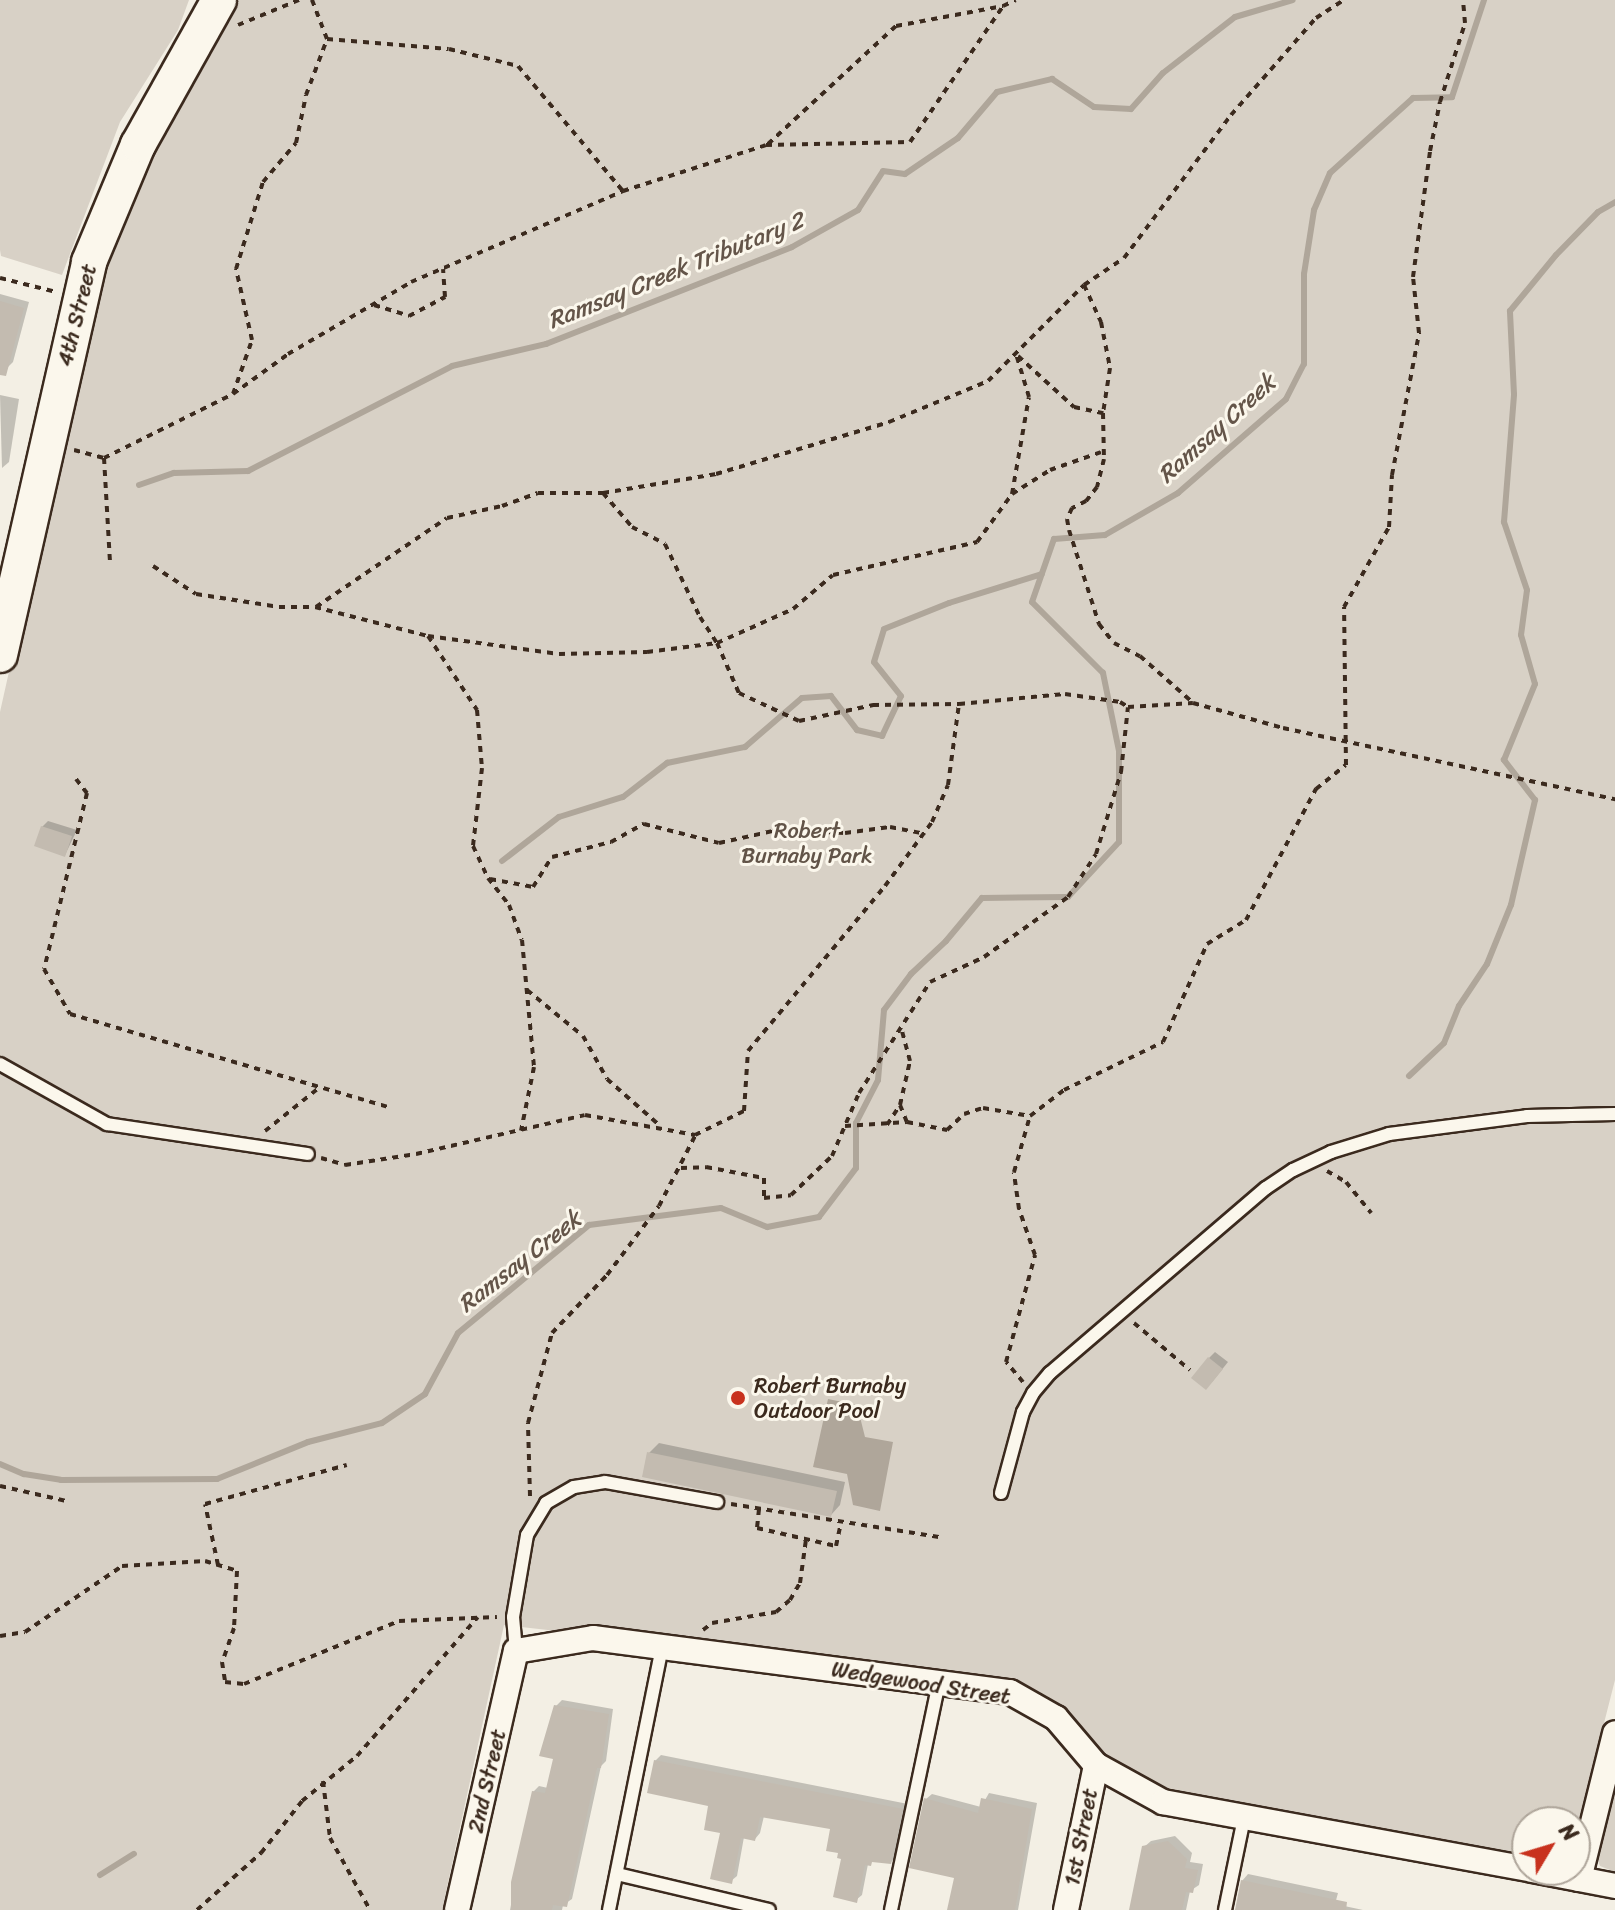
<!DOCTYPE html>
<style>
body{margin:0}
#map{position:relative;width:1615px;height:1910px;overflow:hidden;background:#f3efe4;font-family:Sriracha,sans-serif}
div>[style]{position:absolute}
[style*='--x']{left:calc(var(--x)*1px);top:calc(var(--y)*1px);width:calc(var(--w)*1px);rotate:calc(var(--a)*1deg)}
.green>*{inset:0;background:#d8d1c6}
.water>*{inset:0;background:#afa69a}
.shadow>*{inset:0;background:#0003}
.stream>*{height:6px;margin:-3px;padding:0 3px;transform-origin:3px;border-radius:3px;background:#afa69a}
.building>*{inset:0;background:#c3bbb0}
.path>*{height:4px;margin-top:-2px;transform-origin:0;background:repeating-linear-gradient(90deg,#3b2a1e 0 6px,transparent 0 12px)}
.roads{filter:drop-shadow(2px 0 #3b2a1e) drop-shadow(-2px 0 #3b2a1e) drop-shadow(0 2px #3b2a1e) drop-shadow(0 -2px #3b2a1e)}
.lane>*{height:12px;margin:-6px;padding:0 6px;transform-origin:6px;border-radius:6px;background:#fbf7ec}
.street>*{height:24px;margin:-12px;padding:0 12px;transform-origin:12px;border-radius:12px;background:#fbf7ec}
.secondary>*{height:34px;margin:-17px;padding:0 17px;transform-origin:17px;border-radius:17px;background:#fbf7ec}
.dots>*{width:22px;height:22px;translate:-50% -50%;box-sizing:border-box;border:4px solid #fbf7ec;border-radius:50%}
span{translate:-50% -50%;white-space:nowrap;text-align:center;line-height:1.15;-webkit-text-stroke:6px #fbf7ec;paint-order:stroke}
.street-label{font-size:22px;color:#3b2a1e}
.park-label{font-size:22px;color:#625448}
.poi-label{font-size:22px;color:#3b2a1e}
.left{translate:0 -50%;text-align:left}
.water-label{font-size:24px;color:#645549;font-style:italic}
.north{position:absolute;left:1511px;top:1806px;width:80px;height:80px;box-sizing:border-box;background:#fbf7ec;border:2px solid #aea59a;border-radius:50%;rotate:52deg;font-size:22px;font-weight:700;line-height:32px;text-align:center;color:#3b2a1e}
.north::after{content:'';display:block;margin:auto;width:28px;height:36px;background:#c8321e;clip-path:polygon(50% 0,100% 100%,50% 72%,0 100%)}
</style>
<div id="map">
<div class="green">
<i style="clip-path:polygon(0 0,189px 0,178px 30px,120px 122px,62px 275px,1px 256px,0 250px)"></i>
<i style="clip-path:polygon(232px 0,1615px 0,1615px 1680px,1575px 1837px,1575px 1822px,1527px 1822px,1527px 1857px,1278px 1813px,1168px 1788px,1124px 1767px,1106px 1754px,1060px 1707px,1024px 1684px,504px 1625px,442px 1910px,0 1910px,0 712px,90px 308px,155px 151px)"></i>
<i style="clip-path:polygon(1615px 1775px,1615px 1872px,1600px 1866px,1596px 1855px)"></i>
</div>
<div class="water">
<i style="clip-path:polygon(828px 1399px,857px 1405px,865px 1437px,893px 1442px,880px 1511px,853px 1505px,847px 1474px,813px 1467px)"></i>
</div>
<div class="shadow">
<i style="clip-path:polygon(0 294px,29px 302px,13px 362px,7px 368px,0 366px)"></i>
<i style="clip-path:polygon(0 395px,19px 399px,9px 462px,2px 468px)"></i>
<i style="clip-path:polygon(48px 821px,77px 830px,65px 855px,42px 827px)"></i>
<i style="clip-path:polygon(1215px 1352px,1228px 1362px,1212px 1382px,1209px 1358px)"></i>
<i style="clip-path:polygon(659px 1443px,845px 1482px,840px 1505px,831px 1515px,649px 1453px)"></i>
<i style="clip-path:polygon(562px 1700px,613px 1709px,606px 1761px,601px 1766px,572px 1899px,563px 1905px,562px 1910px,510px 1910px,533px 1792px,539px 1786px,548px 1788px,555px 1757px,556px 1706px)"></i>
<i style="clip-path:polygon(661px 1755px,908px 1804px,897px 1856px,891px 1862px,874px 1860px,868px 1864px,862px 1895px,856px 1900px,833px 1828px,764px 1816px,760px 1833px,755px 1839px,744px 1837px,737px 1876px,731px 1881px,722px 1831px,711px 1804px,655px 1761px)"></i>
<i style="clip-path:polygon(989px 1793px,1037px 1803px,1018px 1910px,949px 1910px,956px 1876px,926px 1799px,932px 1794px,981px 1807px)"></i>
<i style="clip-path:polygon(1175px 1836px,1192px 1853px,1190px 1862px,1203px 1864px,1199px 1885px,1190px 1891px,1186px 1910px,1132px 1910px,1144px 1847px,1151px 1841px)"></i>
<i style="clip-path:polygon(1248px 1874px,1338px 1893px,1335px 1904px,1363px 1910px,1237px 1910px,1242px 1881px)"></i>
</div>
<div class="stream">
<i style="--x:139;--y:485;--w:37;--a:-19"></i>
<i style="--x:174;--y:473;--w:74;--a:-1.5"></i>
<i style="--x:248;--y:471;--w:229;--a:-27.2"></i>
<i style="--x:452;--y:366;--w:97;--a:-13.2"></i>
<i style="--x:546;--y:344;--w:264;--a:-21.5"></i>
<i style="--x:792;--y:247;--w:76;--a:-29.3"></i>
<i style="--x:858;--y:210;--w:46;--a:-57.3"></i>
<i style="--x:883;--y:171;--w:22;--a:8"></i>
<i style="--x:905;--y:174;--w:64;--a:-34.2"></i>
<i style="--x:958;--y:138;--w:60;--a:-49.7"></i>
<i style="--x:997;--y:92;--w:57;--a:-13.3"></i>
<i style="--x:1052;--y:79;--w:50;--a:33.7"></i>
<i style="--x:1094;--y:107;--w:37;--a:3"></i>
<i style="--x:1131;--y:109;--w:48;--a:-48.4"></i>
<i style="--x:1163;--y:73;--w:91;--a:-37.9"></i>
<i style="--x:1235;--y:17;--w:60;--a:-16.3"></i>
<i style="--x:502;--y:861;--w:72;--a:-37.7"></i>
<i style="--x:559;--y:817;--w:67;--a:-17.4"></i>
<i style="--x:623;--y:797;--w:56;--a:-37.7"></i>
<i style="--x:667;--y:763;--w:80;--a:-11.6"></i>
<i style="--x:745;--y:747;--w:75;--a:-40.7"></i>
<i style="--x:802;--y:698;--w:29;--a:-4"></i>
<i style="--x:831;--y:696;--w:43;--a:52.6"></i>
<i style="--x:857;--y:730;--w:26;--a:13"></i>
<i style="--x:882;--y:736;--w:44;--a:-64.6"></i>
<i style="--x:901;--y:696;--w:43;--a:-128.5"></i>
<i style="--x:874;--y:662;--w:34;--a:-73"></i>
<i style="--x:884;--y:629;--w:70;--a:-21.8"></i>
<i style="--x:949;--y:603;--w:97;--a:-17.3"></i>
<i style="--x:1409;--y:1076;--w:48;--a:-43.3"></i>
<i style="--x:1444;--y:1043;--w:40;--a:-68"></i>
<i style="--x:1459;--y:1006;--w:50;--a:-56.3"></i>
<i style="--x:1487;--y:964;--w:64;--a:-67.9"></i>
<i style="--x:1511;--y:905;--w:108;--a:-77.1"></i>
<i style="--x:1535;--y:800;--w:51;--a:-127.8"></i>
<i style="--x:1504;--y:760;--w:82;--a:-67.8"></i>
<i style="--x:1535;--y:684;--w:51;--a:-105.9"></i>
<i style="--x:1521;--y:635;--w:45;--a:-82.4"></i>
<i style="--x:1527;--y:590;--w:72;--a:-108.7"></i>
<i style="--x:1504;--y:522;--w:128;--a:-85.5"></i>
<i style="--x:1514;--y:394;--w:83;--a:-92.8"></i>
<i style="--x:1510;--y:311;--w:72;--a:-50.6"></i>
<i style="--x:1556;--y:255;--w:60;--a:-45.7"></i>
<i style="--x:1598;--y:212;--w:20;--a:-30"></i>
<i style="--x:0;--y:1464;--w:26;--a:23"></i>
<i style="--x:24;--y:1474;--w:37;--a:9"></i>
<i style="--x:61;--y:1480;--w:156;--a:-0.4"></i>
<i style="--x:217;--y:1479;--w:98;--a:-22.1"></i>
<i style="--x:308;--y:1442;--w:76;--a:-14.4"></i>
<i style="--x:382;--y:1423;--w:52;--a:-34"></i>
<i style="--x:425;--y:1394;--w:69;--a:-61.6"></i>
<i style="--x:458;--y:1333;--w:170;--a:-39.5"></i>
<i style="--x:589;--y:1225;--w:133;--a:-7.3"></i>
<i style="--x:721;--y:1208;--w:50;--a:22.4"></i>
<i style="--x:767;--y:1227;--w:53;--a:-10.9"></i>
<i style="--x:819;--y:1217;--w:61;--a:-52.9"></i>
<i style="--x:856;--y:1168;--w:45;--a:-90"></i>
<i style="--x:856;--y:1123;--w:48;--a:-62.9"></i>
<i style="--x:878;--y:1080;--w:70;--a:-85.1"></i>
<i style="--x:884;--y:1010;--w:45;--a:-53.1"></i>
<i style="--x:911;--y:974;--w:48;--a:-43.3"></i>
<i style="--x:946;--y:941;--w:56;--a:-50.1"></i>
<i style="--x:982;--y:898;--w:86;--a:-0.7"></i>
<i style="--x:1068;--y:897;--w:75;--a:-47.2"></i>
<i style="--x:1119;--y:842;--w:91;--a:-90"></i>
<i style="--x:1119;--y:751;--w:80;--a:-101.6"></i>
<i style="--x:1103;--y:673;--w:100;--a:-135"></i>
<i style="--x:1032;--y:602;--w:67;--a:-70.8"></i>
<i style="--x:1054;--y:539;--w:51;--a:-4.5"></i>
<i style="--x:1105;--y:535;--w:84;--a:-29.9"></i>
<i style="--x:1178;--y:493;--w:143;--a:-41"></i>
<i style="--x:1286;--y:399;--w:39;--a:-63"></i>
<i style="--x:1304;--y:364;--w:90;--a:-90"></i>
<i style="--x:1304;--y:274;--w:65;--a:-81.1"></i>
<i style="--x:1314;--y:210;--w:40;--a:-66.6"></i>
<i style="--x:1330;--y:173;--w:112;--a:-42.1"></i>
<i style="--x:1413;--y:98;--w:39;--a:-1"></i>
<i style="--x:1452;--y:97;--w:102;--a:-71.7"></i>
<i style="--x:100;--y:1875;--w:40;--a:-32"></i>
</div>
<div class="building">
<i style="clip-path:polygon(0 301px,24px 308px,6px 376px,0 375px)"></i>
<i style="clip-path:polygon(41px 826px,72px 836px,65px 857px,34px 846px)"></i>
<i style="clip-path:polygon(1208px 1357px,1223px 1369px,1206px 1390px,1191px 1378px)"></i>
<i style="clip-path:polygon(647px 1452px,837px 1491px,831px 1517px,642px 1477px)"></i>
<i style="clip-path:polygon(554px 1705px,609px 1714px,601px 1768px,597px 1768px,567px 1907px,553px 1905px,552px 1910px,511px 1910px,511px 1882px,532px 1791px,545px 1793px,553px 1759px,539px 1756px)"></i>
<i style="clip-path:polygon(654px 1760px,903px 1809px,891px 1864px,872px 1862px,871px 1866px,865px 1865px,857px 1903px,833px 1897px,841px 1859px,837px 1858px,838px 1853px,826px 1851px,830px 1829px,760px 1817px,755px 1841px,741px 1838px,732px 1884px,710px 1879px,720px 1833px,704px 1830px,708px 1806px,647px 1793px)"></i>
<i style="clip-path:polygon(924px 1798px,978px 1813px,981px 1798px,1032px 1809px,1015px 1910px,947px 1910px,954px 1878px,909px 1868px)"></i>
<i style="clip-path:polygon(1168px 1841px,1187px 1859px,1185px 1868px,1198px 1870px,1193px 1893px,1186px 1892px,1182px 1910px,1129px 1910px,1142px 1846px)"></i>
<i style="clip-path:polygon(1241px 1880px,1347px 1902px,1346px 1910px,1235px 1910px)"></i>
</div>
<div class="path">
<i style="--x:238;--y:25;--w:66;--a:-22.3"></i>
<i style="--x:327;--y:39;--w:122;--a:4.7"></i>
<i style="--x:449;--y:49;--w:71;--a:13.8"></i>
<i style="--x:518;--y:66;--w:163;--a:50"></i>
<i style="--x:768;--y:144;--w:174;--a:-42.7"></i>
<i style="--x:896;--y:26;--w:109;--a:-10.6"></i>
<i style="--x:1003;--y:6;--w:14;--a:-25"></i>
<i style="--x:0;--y:278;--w:58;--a:14"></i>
<i style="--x:1084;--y:285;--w:41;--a:65.3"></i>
<i style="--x:1101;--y:322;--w:47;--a:78.9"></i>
<i style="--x:1110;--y:368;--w:46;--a:98.8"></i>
<i style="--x:1103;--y:413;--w:46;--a:88.8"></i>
<i style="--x:1104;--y:459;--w:29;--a:104"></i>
<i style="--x:1097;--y:487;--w:18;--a:128"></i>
<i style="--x:1086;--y:501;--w:16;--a:153"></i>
<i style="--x:1072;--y:508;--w:12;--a:114"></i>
<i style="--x:1067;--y:519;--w:11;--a:80"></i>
<i style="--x:1069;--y:530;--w:99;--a:72.3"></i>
<i style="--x:1099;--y:624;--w:24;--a:52"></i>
<i style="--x:1114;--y:643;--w:29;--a:27"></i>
<i style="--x:1140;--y:656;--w:68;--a:41.4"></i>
<i style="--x:374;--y:305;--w:37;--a:17"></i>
<i style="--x:409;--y:316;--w:41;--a:-27.8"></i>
<i style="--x:445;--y:297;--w:28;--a:-94"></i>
<i style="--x:1018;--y:356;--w:76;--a:42.3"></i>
<i style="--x:1074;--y:407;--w:30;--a:12"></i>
<i style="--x:233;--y:394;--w:68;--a:-36"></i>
<i style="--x:288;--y:354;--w:143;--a:-30.3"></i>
<i style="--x:411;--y:282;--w:231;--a:-23.2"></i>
<i style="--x:623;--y:191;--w:150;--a:-17.8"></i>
<i style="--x:766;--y:145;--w:144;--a:-1.2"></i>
<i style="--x:910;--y:142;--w:165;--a:-55.6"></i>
<i style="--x:74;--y:450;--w:31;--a:15"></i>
<i style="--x:104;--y:458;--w:144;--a:-26.4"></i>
<i style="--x:233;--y:394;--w:57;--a:-70.6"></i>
<i style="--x:252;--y:340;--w:73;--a:-102.7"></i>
<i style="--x:236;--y:269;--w:91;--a:-72.8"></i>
<i style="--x:263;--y:182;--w:51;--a:-49.8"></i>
<i style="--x:296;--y:143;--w:49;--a:-78.2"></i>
<i style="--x:306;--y:95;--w:60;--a:-69.4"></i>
<i style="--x:327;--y:39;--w:42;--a:-111"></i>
<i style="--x:104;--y:458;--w:104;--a:86.7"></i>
<i style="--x:603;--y:493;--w:45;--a:49.5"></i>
<i style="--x:632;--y:527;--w:37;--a:27"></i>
<i style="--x:665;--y:544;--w:81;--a:64.4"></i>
<i style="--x:700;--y:617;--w:31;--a:57"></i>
<i style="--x:717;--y:643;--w:83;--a:-24.1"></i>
<i style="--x:793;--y:609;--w:52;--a:-40.4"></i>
<i style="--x:833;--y:575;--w:148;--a:-12.9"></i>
<i style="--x:977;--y:542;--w:59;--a:-53.9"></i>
<i style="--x:1012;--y:494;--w:45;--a:-32.3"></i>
<i style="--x:1050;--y:470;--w:54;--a:-19.4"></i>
<i style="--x:1012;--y:494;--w:98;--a:-80.1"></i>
<i style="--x:1029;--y:397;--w:45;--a:-106.8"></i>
<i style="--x:153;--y:566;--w:51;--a:33.1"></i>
<i style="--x:196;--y:594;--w:84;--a:8.9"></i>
<i style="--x:279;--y:607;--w:36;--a:0"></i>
<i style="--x:315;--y:607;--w:117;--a:14.4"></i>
<i style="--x:428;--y:636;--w:132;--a:7.8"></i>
<i style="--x:559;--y:654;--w:88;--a:-1.3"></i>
<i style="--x:647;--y:652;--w:71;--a:-7.3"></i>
<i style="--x:717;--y:643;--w:55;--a:66.3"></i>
<i style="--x:739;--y:693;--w:66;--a:25"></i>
<i style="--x:799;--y:721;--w:76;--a:-12.2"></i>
<i style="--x:873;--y:705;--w:86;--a:-0.7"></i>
<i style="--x:959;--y:704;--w:106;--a:-5.4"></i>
<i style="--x:1065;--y:694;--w:56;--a:8.3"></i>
<i style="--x:1120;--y:702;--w:9;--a:32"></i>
<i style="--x:1128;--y:707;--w:65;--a:-3.5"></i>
<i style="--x:1193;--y:703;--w:93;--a:15.5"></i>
<i style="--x:1283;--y:728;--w:340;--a:12.1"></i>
<i style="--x:316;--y:607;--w:158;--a:-34.2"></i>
<i style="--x:447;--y:518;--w:56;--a:-12.3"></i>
<i style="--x:502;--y:506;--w:38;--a:-20"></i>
<i style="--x:538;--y:493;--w:65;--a:0"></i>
<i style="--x:603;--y:493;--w:115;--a:-9.5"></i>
<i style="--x:716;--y:474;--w:181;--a:-16.7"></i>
<i style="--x:889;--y:422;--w:107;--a:-22.5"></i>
<i style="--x:988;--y:381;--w:136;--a:-45"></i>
<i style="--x:1084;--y:285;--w:48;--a:-34"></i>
<i style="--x:1124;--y:258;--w:179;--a:-53.2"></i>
<i style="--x:1231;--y:115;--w:129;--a:-48.8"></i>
<i style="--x:1316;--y:18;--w:33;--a:-33"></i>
<i style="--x:428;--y:636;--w:89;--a:56.5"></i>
<i style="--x:477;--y:710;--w:58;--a:85.1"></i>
<i style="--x:482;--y:768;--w:79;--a:96.6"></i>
<i style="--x:473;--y:846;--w:35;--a:65"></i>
<i style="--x:488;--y:878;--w:34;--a:52"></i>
<i style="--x:509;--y:905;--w:37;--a:70"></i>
<i style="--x:522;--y:940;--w:128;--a:84.6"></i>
<i style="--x:534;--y:1067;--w:65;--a:101.5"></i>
<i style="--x:76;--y:779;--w:18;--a:52"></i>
<i style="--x:87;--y:793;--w:181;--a:103.7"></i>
<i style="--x:44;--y:969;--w:52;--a:60"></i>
<i style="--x:70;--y:1014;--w:332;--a:16.3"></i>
<i style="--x:490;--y:879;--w:44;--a:10.5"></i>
<i style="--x:533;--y:887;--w:36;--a:-58"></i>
<i style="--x:552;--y:857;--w:61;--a:-14.3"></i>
<i style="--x:611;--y:842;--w:38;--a:-29"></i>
<i style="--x:644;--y:824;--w:77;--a:14.2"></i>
<i style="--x:719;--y:843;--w:59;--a:-12.6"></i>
<i style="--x:777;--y:830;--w:68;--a:2.5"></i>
<i style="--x:845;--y:833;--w:45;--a:-7.6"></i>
<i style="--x:890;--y:827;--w:36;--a:11"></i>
<i style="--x:527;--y:990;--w:72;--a:39.4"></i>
<i style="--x:583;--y:1036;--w:49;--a:60.8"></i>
<i style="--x:607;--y:1079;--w:68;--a:41.4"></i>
<i style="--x:900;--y:1105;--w:18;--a:68"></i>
<i style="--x:907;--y:1122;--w:41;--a:11.3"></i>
<i style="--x:947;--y:1130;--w:23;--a:-43"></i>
<i style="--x:964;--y:1114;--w:20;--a:-18"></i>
<i style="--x:983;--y:1108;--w:48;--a:9.7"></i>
<i style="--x:887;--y:1125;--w:24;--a:-57"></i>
<i style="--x:900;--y:1105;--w:45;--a:-77.2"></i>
<i style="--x:910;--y:1061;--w:31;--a:-105"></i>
<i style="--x:845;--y:1126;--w:62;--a:-3.7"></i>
<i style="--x:265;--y:1131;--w:70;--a:-38.7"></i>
<i style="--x:321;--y:1158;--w:25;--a:16"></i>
<i style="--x:345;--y:1165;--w:72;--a:-8.8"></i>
<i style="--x:416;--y:1154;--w:173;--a:-13"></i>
<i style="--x:585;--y:1115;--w:112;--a:10.3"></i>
<i style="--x:695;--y:1135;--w:55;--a:-26.1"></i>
<i style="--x:744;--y:1111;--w:60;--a:-86.2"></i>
<i style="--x:748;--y:1051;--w:214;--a:-50.3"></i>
<i style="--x:885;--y:886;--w:79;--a:-53.7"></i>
<i style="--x:932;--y:822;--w:40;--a:-66.6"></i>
<i style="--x:948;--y:785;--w:82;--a:-82.3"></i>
<i style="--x:681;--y:1168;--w:25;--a:-2"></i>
<i style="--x:706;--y:1167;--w:59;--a:10.7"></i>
<i style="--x:764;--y:1178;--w:20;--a:90"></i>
<i style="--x:764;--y:1198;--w:27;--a:-6"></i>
<i style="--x:791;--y:1195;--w:57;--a:-43.6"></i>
<i style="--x:832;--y:1156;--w:69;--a:-66.8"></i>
<i style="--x:859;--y:1093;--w:132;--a:-57.4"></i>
<i style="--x:930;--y:982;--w:60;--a:-24.8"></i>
<i style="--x:984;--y:957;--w:103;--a:-35.5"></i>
<i style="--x:1068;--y:897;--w:51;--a:-56.9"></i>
<i style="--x:1096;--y:854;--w:86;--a:-73"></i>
<i style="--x:1121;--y:772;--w:65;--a:-83.9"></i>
<i style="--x:1327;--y:1171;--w:22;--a:30"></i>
<i style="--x:1346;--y:1182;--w:40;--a:51"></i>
<i style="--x:1134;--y:1323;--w:73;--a:40"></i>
<i style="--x:1023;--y:1382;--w:26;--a:-130"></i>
<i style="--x:1006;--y:1362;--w:111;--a:-74.8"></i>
<i style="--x:1035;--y:1255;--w:49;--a:-109.2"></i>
<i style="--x:1019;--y:1209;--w:37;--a:-98"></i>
<i style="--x:1014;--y:1172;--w:58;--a:-74.1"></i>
<i style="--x:1030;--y:1116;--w:43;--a:-37.4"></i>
<i style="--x:1064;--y:1090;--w:110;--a:-25.9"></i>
<i style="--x:1163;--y:1042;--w:107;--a:-65.8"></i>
<i style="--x:1207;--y:944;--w:46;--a:-31.6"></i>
<i style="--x:1246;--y:920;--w:149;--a:-61.9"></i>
<i style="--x:1316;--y:789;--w:38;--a:-39"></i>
<i style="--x:1346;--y:765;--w:158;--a:-90.7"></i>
<i style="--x:1344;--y:607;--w:92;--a:-60.6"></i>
<i style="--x:1389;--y:527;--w:52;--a:-86.7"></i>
<i style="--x:1392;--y:475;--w:145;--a:-79.2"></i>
<i style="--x:1419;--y:333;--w:56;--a:-96.1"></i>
<i style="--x:1413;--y:277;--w:127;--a:-82.3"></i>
<i style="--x:1430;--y:151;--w:50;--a:-78.5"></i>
<i style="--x:1440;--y:102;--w:83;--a:-72.4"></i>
<i style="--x:1465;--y:23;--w:23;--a:-95"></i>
<i style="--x:0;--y:1486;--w:68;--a:12.8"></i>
<i style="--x:530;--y:1496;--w:73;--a:-91.6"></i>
<i style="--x:528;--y:1423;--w:93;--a:-75.1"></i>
<i style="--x:552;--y:1333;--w:80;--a:-46.5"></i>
<i style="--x:607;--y:1275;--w:86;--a:-53"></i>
<i style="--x:659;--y:1206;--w:79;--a:-62.8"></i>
<i style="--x:731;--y:1504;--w:212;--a:9"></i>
<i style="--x:759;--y:1509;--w:19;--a:96"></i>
<i style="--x:757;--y:1528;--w:81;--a:12.8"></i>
<i style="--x:836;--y:1546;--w:24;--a:-78"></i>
<i style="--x:218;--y:1565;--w:62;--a:-102"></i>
<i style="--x:205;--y:1504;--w:147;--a:-15.4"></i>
<i style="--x:703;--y:1630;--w:11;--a:-38"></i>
<i style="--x:712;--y:1623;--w:65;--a:-9.8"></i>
<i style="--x:776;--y:1612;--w:18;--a:-41"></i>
<i style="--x:790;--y:1600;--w:20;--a:-60"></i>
<i style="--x:800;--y:1583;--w:44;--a:-82.2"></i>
<i style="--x:0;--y:1636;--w:25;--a:-9"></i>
<i style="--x:25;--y:1632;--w:117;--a:-34.2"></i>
<i style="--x:122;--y:1566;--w:83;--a:-3.4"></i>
<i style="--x:205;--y:1561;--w:34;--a:17"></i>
<i style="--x:237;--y:1571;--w:57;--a:93"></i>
<i style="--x:234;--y:1628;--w:36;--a:109"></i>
<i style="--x:222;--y:1662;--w:20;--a:81"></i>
<i style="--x:225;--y:1682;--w:19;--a:6"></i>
<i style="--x:244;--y:1684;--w:167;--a:-22.1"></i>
<i style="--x:399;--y:1621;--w:98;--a:-2.3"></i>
<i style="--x:323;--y:1781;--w:57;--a:83"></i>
<i style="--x:330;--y:1838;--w:82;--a:60.9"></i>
<i style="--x:197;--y:1910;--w:86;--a:-41.7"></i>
<i style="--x:261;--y:1853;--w:66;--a:-51.7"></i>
<i style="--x:302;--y:1801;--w:71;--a:-39.3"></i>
<i style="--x:357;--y:1756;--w:184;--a:-49"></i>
</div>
<div class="roads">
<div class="lane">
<i style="--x:0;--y:1064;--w:123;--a:29.3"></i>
<i style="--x:107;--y:1124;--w:203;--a:8.5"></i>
<i style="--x:1001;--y:1493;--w:84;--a:-74.8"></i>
<i style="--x:1023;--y:1412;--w:21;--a:-62"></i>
<i style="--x:1033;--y:1393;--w:26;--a:-50"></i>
<i style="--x:1050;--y:1373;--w:284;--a:-40.6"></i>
<i style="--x:1266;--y:1188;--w:32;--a:-34"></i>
<i style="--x:1293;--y:1170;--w:42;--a:-25.3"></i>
<i style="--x:1331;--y:1152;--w:61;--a:-17.2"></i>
<i style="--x:1389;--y:1134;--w:139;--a:-7.4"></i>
<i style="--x:1527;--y:1116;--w:88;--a:-1.3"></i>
<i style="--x:516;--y:1651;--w:34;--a:-95"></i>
<i style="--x:513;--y:1617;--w:83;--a:-80.3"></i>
<i style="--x:527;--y:1535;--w:37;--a:-59"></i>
<i style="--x:546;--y:1503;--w:32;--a:-30"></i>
<i style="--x:574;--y:1487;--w:31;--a:-9"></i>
<i style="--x:605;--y:1482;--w:114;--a:10.1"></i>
<i style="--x:617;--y:1874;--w:156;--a:13.3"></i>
<i style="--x:609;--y:1910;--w:268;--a:-78.6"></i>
<i style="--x:891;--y:1910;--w:232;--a:-78.1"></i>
<i style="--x:1225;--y:1910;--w:94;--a:-78.3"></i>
</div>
<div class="street">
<i style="--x:1532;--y:1870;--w:85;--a:10.9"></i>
<i style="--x:1579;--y:1879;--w:150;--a:-76.1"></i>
<i style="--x:457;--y:1910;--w:266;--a:-77.2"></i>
<i style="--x:516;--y:1651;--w:78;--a:-9.6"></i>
<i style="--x:593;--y:1638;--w:420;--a:7.4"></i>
<i style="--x:1010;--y:1692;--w:53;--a:29.5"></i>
<i style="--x:1056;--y:1718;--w:62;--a:49.6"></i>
<i style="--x:1096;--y:1765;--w:77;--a:28.9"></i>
<i style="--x:1163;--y:1802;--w:370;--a:10.4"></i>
<i style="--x:1066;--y:1910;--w:148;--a:-78.3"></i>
</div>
<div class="secondary">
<i style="--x:0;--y:655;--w:403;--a:-77.2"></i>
<i style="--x:89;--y:262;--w:127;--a:-67.3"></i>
<i style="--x:138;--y:145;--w:166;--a:-60.8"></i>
</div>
</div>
<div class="dots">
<i style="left:738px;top:1398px;background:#c8321e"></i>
</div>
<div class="street-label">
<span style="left:77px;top:315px;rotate:-76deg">4th Street</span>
<span style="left:921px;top:1683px;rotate:9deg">Wedgewood Street</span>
<span style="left:487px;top:1781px;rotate:-77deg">2nd Street</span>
<span style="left:1081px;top:1837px;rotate:-79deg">1st Street</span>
</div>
<div class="park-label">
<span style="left:807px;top:843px">Robert<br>Burnaby Park</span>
</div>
<div class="poi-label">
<span class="left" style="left:754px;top:1398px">Robert Burnaby<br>Outdoor Pool</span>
</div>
<div class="water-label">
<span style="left:676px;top:271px;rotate:-22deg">Ramsay Creek Tributary 2</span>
<span style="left:1217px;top:429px;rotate:-42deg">Ramsay Creek</span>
<span style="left:520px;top:1262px;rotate:-38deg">Ramsay Creek</span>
</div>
<div class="north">N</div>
</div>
